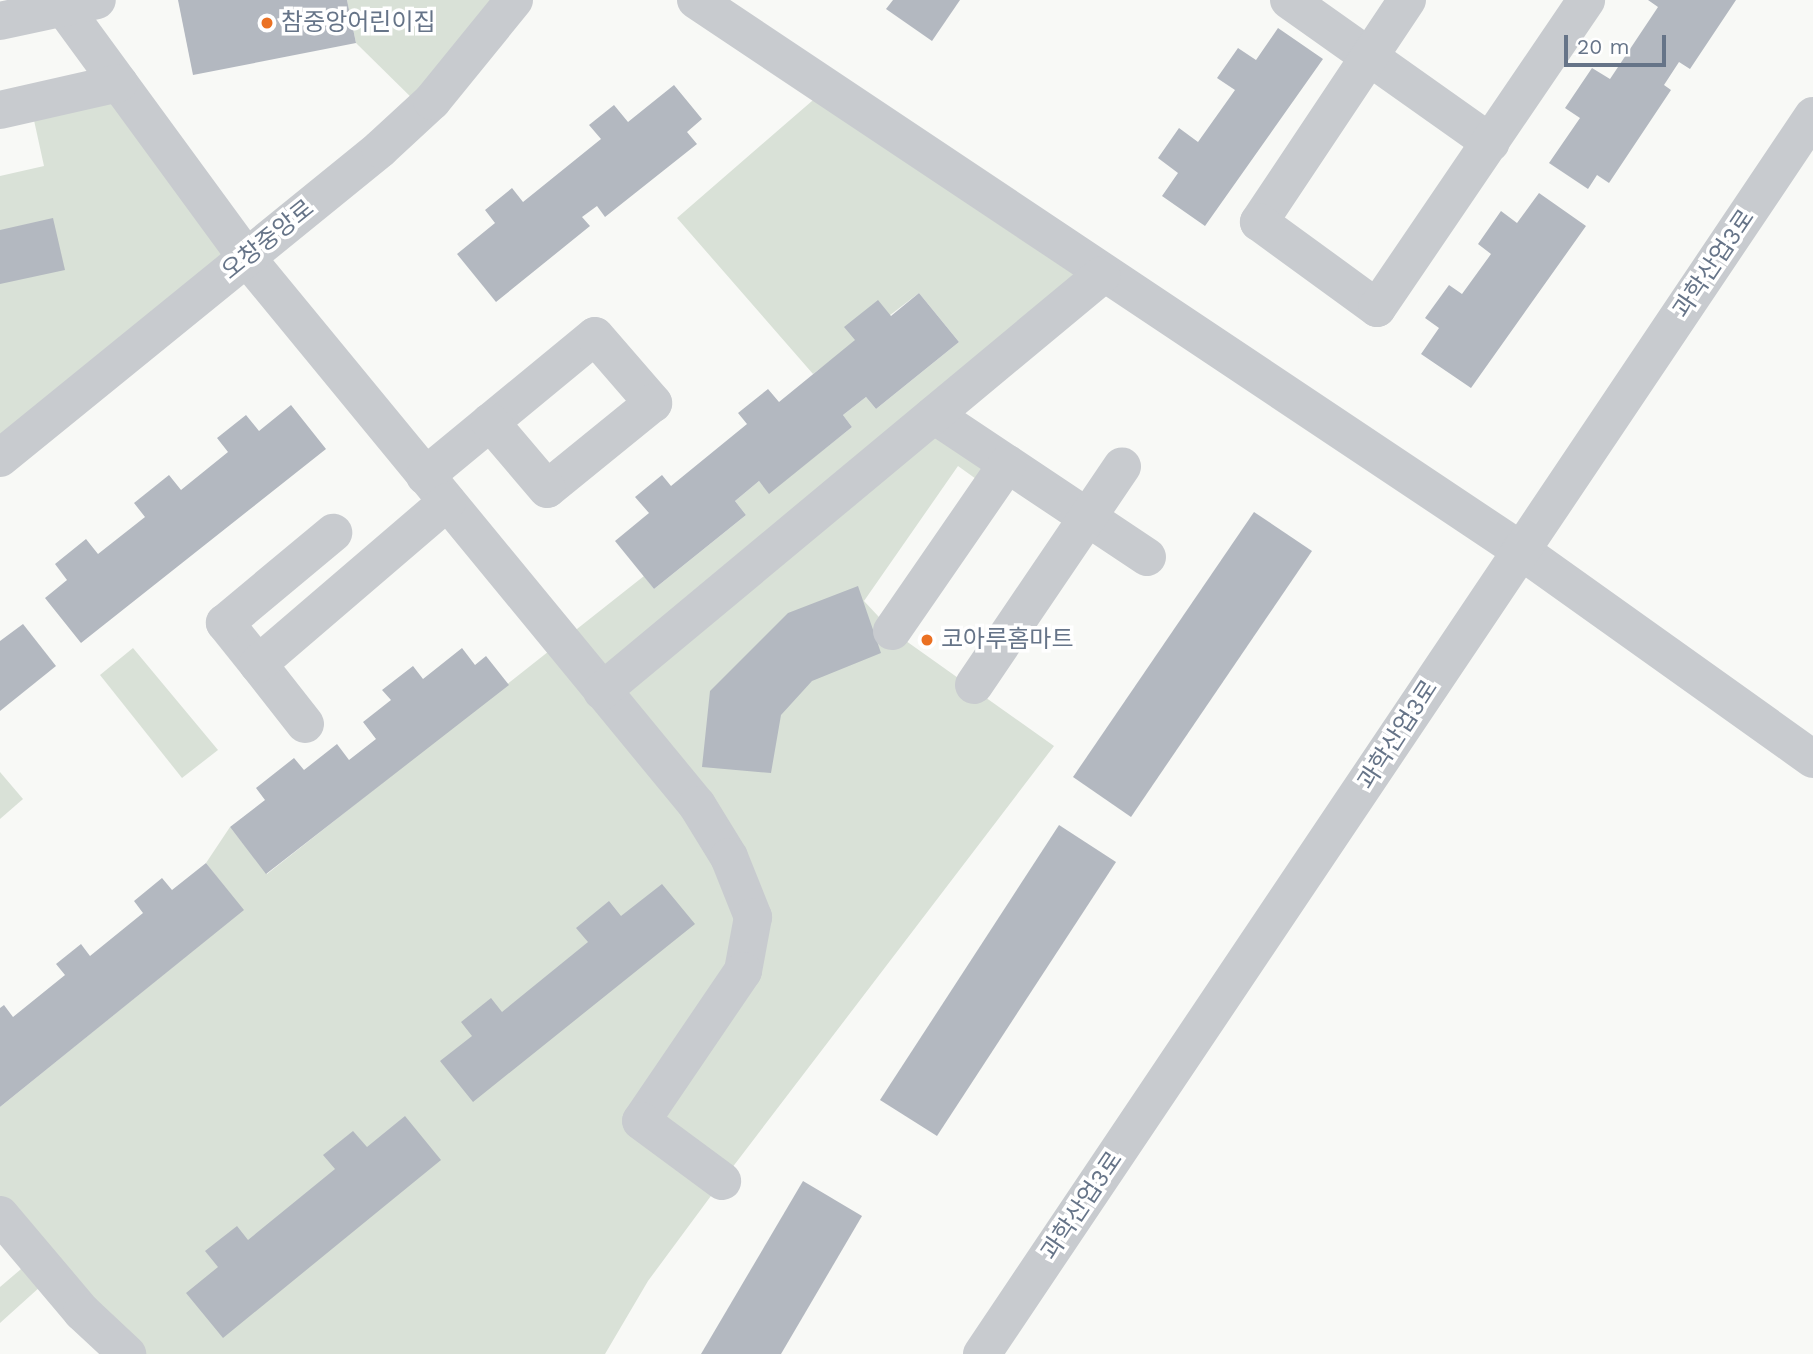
<!DOCTYPE html>
<meta charset="utf-8">
<style>
body{margin:0}
#map{position:relative;width:1813px;height:1354px;overflow:hidden;background:#f8f9f6;font-family:"Work Sans","Noto Sans KR",sans-serif}
div>[style]{position:absolute}
[style*='--x']{left:calc(var(--x)*1px);top:calc(var(--y)*1px);width:calc(var(--w)*1px);rotate:calc(var(--a)*1deg)}
.green>*{inset:0;background:#d9e1d7}
.building>*{inset:0;background:#b3b8c0}
.minor>*{height:38px;margin:-19px;padding:0 19px;transform-origin:19px;border-radius:19px;background:#c8cbcf}
.dots>*{width:19px;height:19px;translate:-50% -50%;box-sizing:border-box;border:4px solid #fff;border-radius:50%}
span{translate:-50% -50%;white-space:nowrap;text-align:center;line-height:1.15;-webkit-text-stroke:7px #fff;paint-order:stroke}
.poi-label{font-size:24px;color:#667488}
.left{translate:0 -50%;text-align:left}
.street-label{font-size:24px;color:#667488}
.scale{position:absolute;left:1564px;top:35px;width:102px;height:32px;box-sizing:border-box;border:4px solid #667488;border-top:0;padding-left:9px;font-size:21px;line-height:24px;white-space:nowrap;color:#667488;-webkit-text-stroke:5px #fff;paint-order:stroke}
</style>
<div id="map">
<div class="green">
<i style="clip-path:polygon(347px 0,514px 0,423px 109px,356px 43px)"></i>
<i style="clip-path:polygon(119px 83px,246px 257px,0 458px,0 176px,44px 166px,30px 102px)"></i>
<i style="clip-path:polygon(827px 88px,1102px 275px,934px 415px,1007px 464px,990px 489px,958px 466px,864px 601px,892px 631px,1054px 746px,722px 1181px,648px 1281px,605px 1354px,128px 1354px,51px 1277px,0 1323px,0 1287px,34px 1258px,0 1215px,0 1107px,243px 910px,206px 863px,230px 827px,267px 874px,644px 576px,654px 589px,746px 515px,735px 501px,759px 481px,769px 493px,852px 427px,843px 415px,866px 397px,876px 409px,959px 342px,919px 293px,813px 374px,677px 218px)"></i>
<i style="clip-path:polygon(133px 648px,218px 750px,182px 778px,100px 675px)"></i>
<i style="clip-path:polygon(0 772px,23px 799px,0 819px)"></i>
</div>
<div class="building">
<i style="clip-path:polygon(178px 0,347px 0,356px 43px,193px 75px)"></i>
<i style="clip-path:polygon(893px 0,960px 0,932px 41px,886px 9px)"></i>
<i style="clip-path:polygon(1648px 0,1736px 0,1690px 69px,1679px 62px,1664px 85px,1671px 90px,1609px 183px,1597px 175px,1588px 189px,1549px 163px,1580px 118px,1565px 108px,1592px 68px,1610px 79px,1658px 7px)"></i>
<i style="clip-path:polygon(1278px 28px,1323px 59px,1205px 226px,1162px 196px,1178px 173px,1158px 158px,1179px 128px,1198px 142px,1235px 90px,1217px 78px,1238px 48px,1256px 60px)"></i>
<i style="clip-path:polygon(674px 85px,702px 119px,687px 132px,697px 144px,605px 217px,597px 206px,582px 217px,590px 226px,496px 302px,457px 254px,495px 223px,485px 210px,512px 188px,523px 202px,601px 139px,589px 125px,614px 105px,628px 122px)"></i>
<i style="clip-path:polygon(1539px 193px,1586px 226px,1471px 388px,1421px 354px,1439px 328px,1425px 318px,1449px 285px,1462px 294px,1491px 254px,1478px 244px,1501px 211px,1517px 223px)"></i>
<i style="clip-path:polygon(53px 218px,65px 270px,0 284px,0 230px)"></i>
<i style="clip-path:polygon(919px 293px,959px 342px,876px 409px,866px 397px,843px 415px,852px 427px,769px 494px,759px 481px,735px 501px,746px 515px,654px 589px,615px 541px,649px 513px,635px 497px,662px 475px,671px 486px,747px 424px,738px 413px,768px 389px,779px 402px,855px 340px,844px 327px,878px 300px,891px 316px)"></i>
<i style="clip-path:polygon(291px 405px,326px 449px,81px 643px,45px 598px,67px 580px,55px 564px,86px 539px,98px 554px,145px 517px,134px 503px,169px 475px,181px 490px,228px 452px,217px 438px,246px 415px,259px 431px)"></i>
<i style="clip-path:polygon(1254px 512px,1312px 551px,1131px 817px,1073px 777px)"></i>
<i style="clip-path:polygon(858px 586px,881px 653px,812px 681px,781px 715px,771px 773px,702px 767px,710px 691px,788px 613px)"></i>
<i style="clip-path:polygon(23px 624px,56px 666px,0 711px,0 641px)"></i>
<i style="clip-path:polygon(462px 648px,475px 665px,486px 656px,509px 685px,266px 874px,230px 827px,265px 800px,256px 788px,294px 758px,304px 770px,337px 744px,349px 760px,376px 739px,363px 722px,391px 700px,382px 690px,413px 666px,423px 679px)"></i>
<i style="clip-path:polygon(1059px 825px,1116px 862px,937px 1136px,880px 1100px)"></i>
<i style="clip-path:polygon(206px 863px,244px 910px,0 1107px,0 1008px,4px 1005px,13px 1017px,65px 975px,56px 964px,81px 944px,90px 956px,143px 913px,134px 901px,162px 878px,172px 890px)"></i>
<i style="clip-path:polygon(662px 884px,695px 924px,473px 1102px,440px 1061px,472px 1036px,461px 1022px,491px 998px,502px 1012px,588px 942px,576px 928px,609px 901px,621px 916px)"></i>
<i style="clip-path:polygon(405px 1116px,441px 1160px,223px 1338px,186px 1293px,218px 1267px,205px 1251px,237px 1226px,248px 1240px,335px 1169px,323px 1155px,353px 1131px,367px 1147px)"></i>
<i style="clip-path:polygon(803px 1181px,862px 1216px,781px 1354px,701px 1354px)"></i>
</div>
<div class="minor">
<i style="--x:696;--y:0;--w:991;--a:33.72"></i>
<i style="--x:1520;--y:550;--w:360;--a:35.5"></i>
<i style="--x:1289;--y:0;--w:247;--a:35.3"></i>
<i style="--x:1407;--y:0;--w:267;--a:123.7"></i>
<i style="--x:1259;--y:222;--w:146;--a:36.1"></i>
<i style="--x:1377;--y:308;--w:372;--a:-55.8"></i>
<i style="--x:64;--y:8;--w:308;--a:53.8"></i>
<i style="--x:246;--y:257;--w:710;--a:50.55"></i>
<i style="--x:697;--y:805;--w:61;--a:58.4"></i>
<i style="--x:729;--y:857;--w:65;--a:68.2"></i>
<i style="--x:753;--y:917;--w:55;--a:100.5"></i>
<i style="--x:743;--y:971;--w:181;--a:124.2"></i>
<i style="--x:641;--y:1121;--w:101;--a:36.5"></i>
<i style="--x:0;--y:21;--w:99;--a:-12.2"></i>
<i style="--x:0;--y:110;--w:122;--a:-12.8"></i>
<i style="--x:934;--y:415;--w:256;--a:33.7"></i>
<i style="--x:0;--y:458;--w:490;--a:-39.1"></i>
<i style="--x:380;--y:149;--w:71;--a:-42.7"></i>
<i style="--x:432;--y:101;--w:130;--a:-50.9"></i>
<i style="--x:425;--y:476;--w:220;--a:-39.5"></i>
<i style="--x:595;--y:336;--w:89;--a:49.1"></i>
<i style="--x:653;--y:403;--w:136;--a:140.9"></i>
<i style="--x:547;--y:489;--w:88;--a:-130.4"></i>
<i style="--x:892;--y:631;--w:203;--a:-55.4"></i>
<i style="--x:258;--y:664;--w:53;--a:-128.8"></i>
<i style="--x:225;--y:623;--w:141;--a:-39.8"></i>
<i style="--x:974;--y:685;--w:264;--a:-55.9"></i>
<i style="--x:602;--y:691;--w:650;--a:-39.76"></i>
<i style="--x:305;--y:724;--w:76;--a:-128.1"></i>
<i style="--x:258;--y:664;--w:249;--a:-40.6"></i>
<i style="--x:0;--y:1215;--w:127;--a:49.8"></i>
<i style="--x:82;--y:1312;--w:62;--a:43"></i>
<i style="--x:982;--y:1354;--w:1491;--a:-56.13"></i>
</div>
<div class="dots">
<i style="left:267px;top:23px;background:#eb7123"></i>
<i style="left:927px;top:640px;background:#eb7123"></i>
</div>
<div class="poi-label">
<span class="left" style="left:281px;top:23px">참중앙어린이집</span>
<span class="left" style="left:941px;top:640px">코아루홈마트</span>
</div>
<div class="street-label">
<span style="left:268px;top:240px;rotate:-39deg">오창중앙로</span>
<span style="left:1714px;top:264px;rotate:-56deg">과학산업3로</span>
<span style="left:1398px;top:735px;rotate:-57deg">과학산업3로</span>
<span style="left:1082px;top:1206px;rotate:-56deg">과학산업3로</span>
</div>
<div class="scale">20 m</div>
</div>
